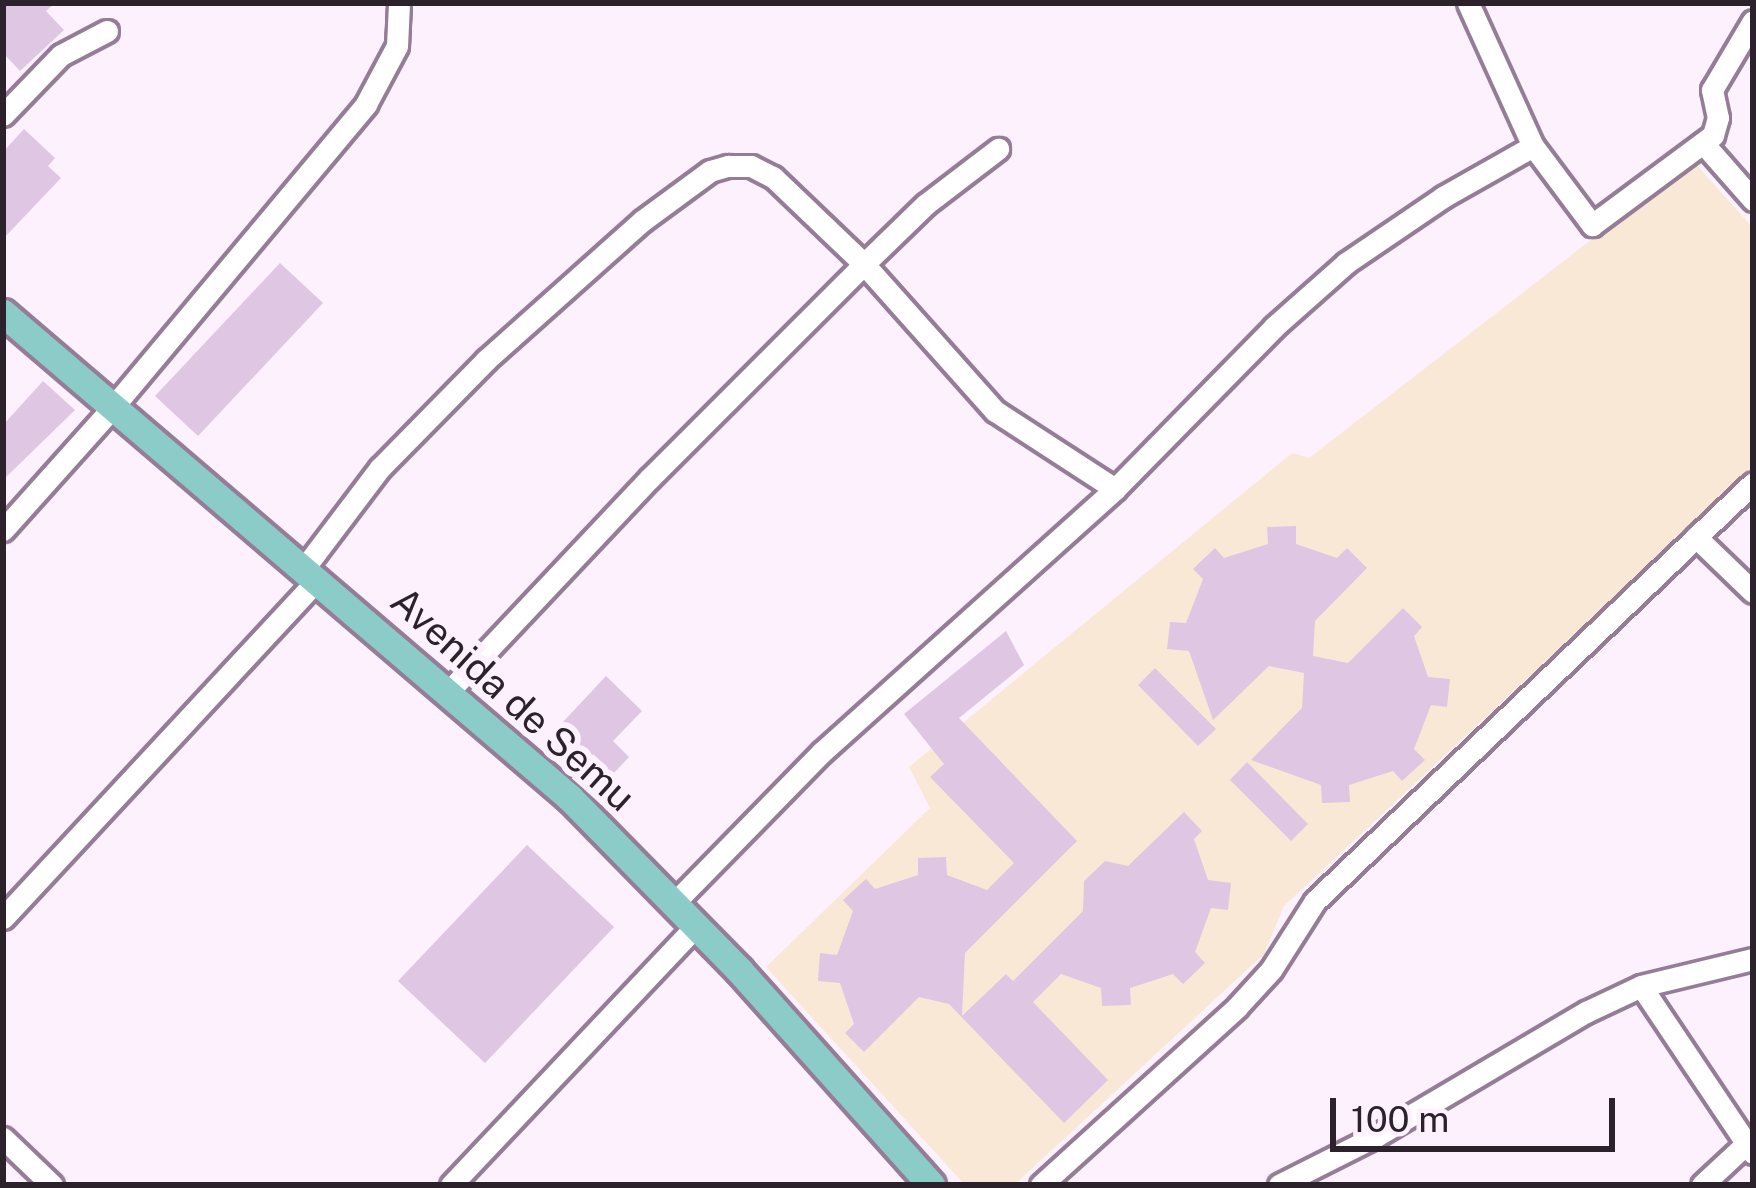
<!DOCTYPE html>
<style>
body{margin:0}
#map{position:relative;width:1756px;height:1188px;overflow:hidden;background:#fcf1fd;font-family:"Public Sans",sans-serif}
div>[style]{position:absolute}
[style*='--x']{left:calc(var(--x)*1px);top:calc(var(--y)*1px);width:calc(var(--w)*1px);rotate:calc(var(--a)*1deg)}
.commercial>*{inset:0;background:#f9e8d6}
.building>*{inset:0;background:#dfc6e3}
.roads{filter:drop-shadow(3px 0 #957d98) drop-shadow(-3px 0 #957d98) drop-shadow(0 3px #957d98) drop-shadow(0 -3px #957d98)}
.minor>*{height:21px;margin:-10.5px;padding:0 10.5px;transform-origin:10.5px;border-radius:10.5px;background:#fff}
.major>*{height:27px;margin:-13.5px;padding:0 13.5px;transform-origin:13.5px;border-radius:13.5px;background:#8cccc8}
span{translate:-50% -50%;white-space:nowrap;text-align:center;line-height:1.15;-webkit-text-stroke:12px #fcf1fd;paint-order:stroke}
.street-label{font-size:39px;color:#2b222c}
.frame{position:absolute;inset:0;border:6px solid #2b222c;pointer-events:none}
.scale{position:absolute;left:1330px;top:1098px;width:285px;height:54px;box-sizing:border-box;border:6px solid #2b222c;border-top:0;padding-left:15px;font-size:36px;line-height:42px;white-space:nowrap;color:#2b222c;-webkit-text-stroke:9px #fcf1fd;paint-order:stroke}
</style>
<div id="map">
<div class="commercial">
<i style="clip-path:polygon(1693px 161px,1753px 228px,1753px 467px,1284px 906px,1264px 954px,1014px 1185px,965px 1185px,766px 967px,930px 808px,909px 767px,1292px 453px,1309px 458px)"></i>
</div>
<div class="building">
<i style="clip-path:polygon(3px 3px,55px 3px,46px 11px,64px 30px,20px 71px,3px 53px)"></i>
<i style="clip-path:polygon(24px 129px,55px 158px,48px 166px,61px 178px,3px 239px,3px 152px)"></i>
<i style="clip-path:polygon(280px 263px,323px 303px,198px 436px,155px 396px)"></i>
<i style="clip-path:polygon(43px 381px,75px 410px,3px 480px,3px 425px)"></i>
<i style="clip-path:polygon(1296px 526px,1296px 544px,1337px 558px,1347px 548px,1367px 568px,1315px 621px,1313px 656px,1348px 663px,1403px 608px,1422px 627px,1414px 636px,1428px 677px,1450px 679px,1447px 707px,1431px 705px,1414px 749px,1425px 760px,1402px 781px,1393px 771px,1349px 785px,1350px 802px,1322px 803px,1321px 785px,1251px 760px,1302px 708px,1304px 673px,1269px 666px,1213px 720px,1189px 651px,1167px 649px,1170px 622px,1186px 623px,1203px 579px,1193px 569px,1215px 548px,1224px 558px,1268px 544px,1267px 527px)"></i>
<i style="clip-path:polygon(1006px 631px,1024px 665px,959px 718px,1077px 841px,965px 953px,962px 1016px,1006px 974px,1013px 981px,1083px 911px,1084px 881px,1105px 861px,1128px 866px,1184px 812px,1202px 831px,1194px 839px,1208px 880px,1231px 883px,1228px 910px,1211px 908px,1195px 952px,1205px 963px,1183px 984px,1173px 974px,1130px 988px,1131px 1005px,1102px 1006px,1101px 988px,1061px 974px,1033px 1002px,1108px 1080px,1064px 1123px,949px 1004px,919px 997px,864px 1052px,845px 1033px,854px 1024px,840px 983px,818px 981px,820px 953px,837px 955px,853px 911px,843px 900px,866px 879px,875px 889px,918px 875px,918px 858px,946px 857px,947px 875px,987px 890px,1014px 863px,930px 777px,944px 764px,904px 714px)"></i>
<i style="clip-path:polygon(1155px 668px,1216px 729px,1198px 746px,1138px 685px)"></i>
<i style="clip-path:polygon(606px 676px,642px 711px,613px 741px,629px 757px,600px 788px,548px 738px)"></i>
<i style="clip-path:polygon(1247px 762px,1308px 824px,1291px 841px,1230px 780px)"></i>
<i style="clip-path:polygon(527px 845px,614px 927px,485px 1063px,398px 981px)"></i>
</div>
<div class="roads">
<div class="minor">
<i style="--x:1468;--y:3;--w:157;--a:65.6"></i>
<i style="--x:1533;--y:146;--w:99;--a:53.2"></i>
<i style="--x:1592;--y:225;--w:151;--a:-36.6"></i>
<i style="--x:1713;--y:135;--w:18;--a:-74"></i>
<i style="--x:1718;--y:118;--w:29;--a:-102"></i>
<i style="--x:1712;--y:90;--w:80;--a:-59.3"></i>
<i style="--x:3;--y:115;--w:83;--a:-46"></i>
<i style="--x:61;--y:55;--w:52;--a:-27.6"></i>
<i style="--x:1703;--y:143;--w:76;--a:48.7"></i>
<i style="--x:3;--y:530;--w:165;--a:-48.2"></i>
<i style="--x:113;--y:407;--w:395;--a:-50.1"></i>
<i style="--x:366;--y:104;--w:66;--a:-61.9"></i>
<i style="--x:397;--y:46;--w:43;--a:-87.3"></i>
<i style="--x:1696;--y:537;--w:79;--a:44"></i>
<i style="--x:305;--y:567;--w:124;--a:-52.9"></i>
<i style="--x:380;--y:468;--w:151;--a:-45.5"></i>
<i style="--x:486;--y:360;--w:209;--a:-41.7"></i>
<i style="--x:642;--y:221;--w:84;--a:-36.3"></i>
<i style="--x:710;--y:171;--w:19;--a:-16"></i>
<i style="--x:728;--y:166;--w:23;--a:0"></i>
<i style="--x:751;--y:166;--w:25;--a:27"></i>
<i style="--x:773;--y:177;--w:126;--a:43.7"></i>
<i style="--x:864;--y:264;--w:197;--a:48.3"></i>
<i style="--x:995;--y:411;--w:143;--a:33"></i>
<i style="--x:450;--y:690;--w:291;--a:-46.7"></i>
<i style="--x:650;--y:478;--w:303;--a:-45"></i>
<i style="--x:864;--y:264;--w:86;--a:-44.1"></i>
<i style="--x:926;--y:204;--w:91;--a:-37.4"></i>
<i style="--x:674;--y:903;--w:211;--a:-45.6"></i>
<i style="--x:822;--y:752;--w:394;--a:-41.9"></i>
<i style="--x:1115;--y:489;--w:227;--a:-45.5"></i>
<i style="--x:1274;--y:327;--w:96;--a:-41.6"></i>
<i style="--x:1346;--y:263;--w:117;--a:-34.2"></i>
<i style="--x:1443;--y:197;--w:103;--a:-29.5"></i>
<i style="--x:3;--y:918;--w:463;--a:-47.1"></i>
<i style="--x:1641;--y:986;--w:201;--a:56.2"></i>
<i style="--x:3;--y:1138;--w:68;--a:43.8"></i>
<i style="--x:451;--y:1185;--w:357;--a:-46.6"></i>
<i style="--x:1041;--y:1185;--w:265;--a:-42.2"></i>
<i style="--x:1237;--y:1007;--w:50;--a:-47.4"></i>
<i style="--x:1271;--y:970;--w:82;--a:-57.5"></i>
<i style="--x:1315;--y:901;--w:605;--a:-43.66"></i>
<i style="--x:1279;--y:1185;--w:109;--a:-26.8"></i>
<i style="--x:1376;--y:1136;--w:244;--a:-30.6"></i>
<i style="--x:1586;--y:1012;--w:61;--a:-25.3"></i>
<i style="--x:1641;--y:986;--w:115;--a:-13.6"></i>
<i style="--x:1702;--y:1185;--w:60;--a:-43"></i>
</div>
<div class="major">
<i style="--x:3;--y:313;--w:746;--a:40.54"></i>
<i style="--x:570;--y:798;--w:241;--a:45.5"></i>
<i style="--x:739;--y:970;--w:288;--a:48.2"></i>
</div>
</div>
<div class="street-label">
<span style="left:513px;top:699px;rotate:42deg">Avenida de Semu</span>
</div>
<div class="frame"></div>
<div class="scale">100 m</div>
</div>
